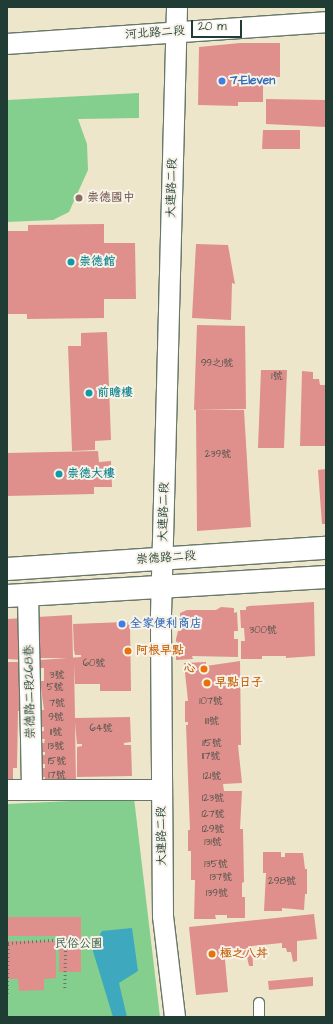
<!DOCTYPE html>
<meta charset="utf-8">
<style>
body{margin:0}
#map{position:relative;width:333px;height:1024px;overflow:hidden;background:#eee6cb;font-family:"Architects Daughter","LXGW WenKai TC",sans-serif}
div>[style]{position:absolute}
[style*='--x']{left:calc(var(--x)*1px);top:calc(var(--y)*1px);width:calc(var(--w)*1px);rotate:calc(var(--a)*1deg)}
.green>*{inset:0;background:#84cf8d}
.water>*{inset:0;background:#3ea9be}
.building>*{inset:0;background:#df8f8c}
.path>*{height:2.5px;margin-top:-1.25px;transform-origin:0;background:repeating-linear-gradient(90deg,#677869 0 1px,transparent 0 4px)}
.roads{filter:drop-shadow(1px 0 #677869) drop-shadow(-1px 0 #677869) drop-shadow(0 1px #677869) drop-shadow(0 -1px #677869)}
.lane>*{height:10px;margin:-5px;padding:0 5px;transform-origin:5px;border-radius:5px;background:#fff}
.street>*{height:20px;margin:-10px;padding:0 10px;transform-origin:10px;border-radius:10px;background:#fff}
.secondary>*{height:22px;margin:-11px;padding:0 11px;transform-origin:11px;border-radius:11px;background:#fff}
.dots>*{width:11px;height:11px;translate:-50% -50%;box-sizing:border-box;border:2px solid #f7f3e8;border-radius:50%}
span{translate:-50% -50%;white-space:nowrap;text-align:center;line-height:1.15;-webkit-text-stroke:4px #f7f3e8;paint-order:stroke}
.number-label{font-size:10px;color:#4f524a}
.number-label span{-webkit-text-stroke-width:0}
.street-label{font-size:12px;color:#1f3d34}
.shop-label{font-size:12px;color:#366cbe;font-weight:700}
.left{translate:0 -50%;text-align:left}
.education-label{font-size:12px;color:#785e54;font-weight:700}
.culture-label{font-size:12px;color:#0d838f;font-weight:700}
.food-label{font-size:12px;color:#c56008;font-weight:700}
.right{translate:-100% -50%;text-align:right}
.park-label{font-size:12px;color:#335a46}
.frame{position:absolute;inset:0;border:8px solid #1f3d34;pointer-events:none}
.scale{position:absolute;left:191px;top:20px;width:51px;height:18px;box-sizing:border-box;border:2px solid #1f3d34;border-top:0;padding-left:5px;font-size:12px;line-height:14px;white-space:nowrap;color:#1f3d34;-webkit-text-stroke:3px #f7f3e8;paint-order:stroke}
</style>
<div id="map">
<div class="green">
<i style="clip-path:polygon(139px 93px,139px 118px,78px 119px,87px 144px,88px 170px,69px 212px,53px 220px,7px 222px,7px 100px)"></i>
<i style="clip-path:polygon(134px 798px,160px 1017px,7px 1017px,7px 804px)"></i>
</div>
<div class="water">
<i style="clip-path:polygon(132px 928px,138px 971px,119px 983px,127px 1017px,113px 1017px,92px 948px,102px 931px)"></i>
</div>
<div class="building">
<i style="clip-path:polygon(240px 43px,280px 43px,280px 77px,263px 77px,263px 102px,238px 102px,238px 106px,198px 105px,199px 47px)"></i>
<i style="clip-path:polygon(266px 99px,326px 100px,326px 127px,266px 124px)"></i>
<i style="clip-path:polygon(263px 130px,300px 130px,300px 149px,262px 149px)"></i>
<i style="clip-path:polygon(104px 224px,104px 243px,135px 243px,136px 299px,104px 299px,104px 318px,27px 319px,27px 314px,8px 314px,7px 231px,28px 231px,28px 225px)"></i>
<i style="clip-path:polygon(196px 244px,228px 245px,235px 284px,232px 283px,231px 320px,192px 318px)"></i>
<i style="clip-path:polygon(197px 325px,245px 326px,246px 409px,194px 410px)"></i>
<i style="clip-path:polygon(107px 332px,111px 440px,95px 441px,95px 450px,72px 451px,68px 346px,81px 346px,81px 333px)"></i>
<i style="clip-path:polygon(261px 370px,287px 370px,284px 448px,258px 448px)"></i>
<i style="clip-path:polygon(302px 371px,313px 372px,313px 379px,319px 379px,320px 385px,326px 385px,326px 446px,300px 446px)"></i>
<i style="clip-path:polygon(196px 410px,244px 410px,251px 527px,197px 531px)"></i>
<i style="clip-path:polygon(98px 451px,99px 462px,111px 461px,112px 487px,94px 487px,94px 494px,7px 496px,7px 453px)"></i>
<i style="clip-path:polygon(326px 469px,326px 524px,322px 524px,318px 470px)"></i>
<i style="clip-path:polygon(314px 602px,315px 656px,286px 658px,286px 656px,262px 656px,262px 659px,241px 659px,241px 641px,245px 641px,244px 628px,241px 628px,240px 610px,246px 610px,246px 607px,249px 606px)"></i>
<i style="clip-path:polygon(221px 607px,234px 608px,234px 613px,237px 612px,238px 631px,234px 631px,234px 639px,238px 639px,238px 657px,192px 656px,193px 659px,176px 660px,176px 639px,178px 631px,181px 631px,180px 613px,187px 610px,216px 610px)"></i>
<i style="clip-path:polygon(72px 615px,73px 658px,39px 658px,37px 617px)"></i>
<i style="clip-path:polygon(23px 618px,25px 660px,7px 659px,7px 619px)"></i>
<i style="clip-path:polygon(125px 622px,130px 623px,131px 691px,100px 691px,100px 684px,75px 684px,74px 663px,75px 718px,130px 717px,131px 742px,124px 743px,124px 745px,131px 745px,132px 776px,77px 777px,77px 747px,82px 746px,82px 744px,77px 744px,75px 723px,76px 783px,45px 783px,45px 777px,41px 778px,41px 768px,45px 768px,45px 764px,41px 764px,41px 755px,45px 755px,45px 752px,41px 752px,41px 743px,44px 743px,45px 739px,41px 739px,41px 731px,44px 731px,44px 727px,41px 727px,41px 710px,44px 710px,40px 681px,44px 681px,44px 668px,40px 668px,40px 660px,81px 657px,81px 655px,75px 655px,74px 650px,73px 624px)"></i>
<i style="clip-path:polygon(240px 661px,241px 745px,238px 745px,242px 783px,223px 784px,224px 791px,242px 791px,240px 829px,243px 829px,244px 882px,242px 883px,242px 897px,245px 897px,245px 918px,227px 918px,227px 915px,215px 915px,216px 919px,194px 919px,195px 880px,191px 880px,191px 851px,188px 851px,188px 830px,190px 830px,186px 725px,188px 725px,188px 722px,185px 722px,185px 701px,188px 701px,184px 663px,206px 662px,206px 666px)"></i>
<i style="clip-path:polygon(7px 662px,25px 662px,25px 711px,18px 711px,17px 768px,13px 768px,13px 783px,7px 783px)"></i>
<i style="clip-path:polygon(263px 852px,281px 852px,281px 857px,285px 857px,285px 853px,303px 853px,305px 869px,307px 869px,307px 894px,305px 894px,304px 910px,282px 908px,282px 911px,264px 911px,266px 873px,263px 873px)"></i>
<i style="clip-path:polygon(314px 914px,317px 939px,297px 941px,297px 961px,293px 962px,291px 952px,287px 952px,286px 948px,282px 948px,282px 943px,252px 946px,253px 966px,249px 966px,247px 957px,243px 957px,242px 952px,237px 953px,237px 948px,224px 949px,228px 992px,196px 995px,189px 927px)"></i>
<i style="clip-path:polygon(7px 917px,81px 917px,81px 972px,59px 972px,59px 936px,7px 936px)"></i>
<i style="clip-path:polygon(7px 941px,56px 941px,56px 978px,44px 979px,44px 990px,19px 991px,18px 979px,8px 979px)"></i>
<i style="clip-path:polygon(313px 977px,313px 986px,269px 990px,268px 981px)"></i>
</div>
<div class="path">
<i style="--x:7;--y:994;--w:51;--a:-88.9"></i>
<i style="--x:8;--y:943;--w:58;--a:-3.9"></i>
<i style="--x:66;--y:939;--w:50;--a:91.1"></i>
</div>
<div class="roads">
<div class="lane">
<i style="--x:259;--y:1003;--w:14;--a:90"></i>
</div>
<div class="street">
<i style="--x:7;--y:44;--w:320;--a:-3.9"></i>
<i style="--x:28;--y:595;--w:195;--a:88.8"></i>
<i style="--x:7;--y:790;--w:155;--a:0"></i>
<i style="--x:175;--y:1017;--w:102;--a:-96.8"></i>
<i style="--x:163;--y:916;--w:301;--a:-90.4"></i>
<i style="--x:161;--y:615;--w:608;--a:-88.49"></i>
</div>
<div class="secondary">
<i style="--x:7;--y:569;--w:320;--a:-3.8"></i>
<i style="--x:7;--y:596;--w:320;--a:-3.4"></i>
</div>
</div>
<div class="dots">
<i style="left:222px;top:81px;background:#3f7fe0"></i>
<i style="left:79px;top:198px;background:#8d6e63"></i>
<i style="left:71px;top:262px;background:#0f9aa8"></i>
<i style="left:89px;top:393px;background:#0f9aa8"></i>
<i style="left:59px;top:474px;background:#0f9aa8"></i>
<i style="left:122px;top:624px;background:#3f7fe0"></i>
<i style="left:128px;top:651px;background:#e8710a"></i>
<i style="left:204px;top:669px;background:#e8710a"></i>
<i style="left:207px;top:683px;background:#e8710a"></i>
<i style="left:212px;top:954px;background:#e8710a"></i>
</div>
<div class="number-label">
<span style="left:217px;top:364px">99之1號</span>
<span style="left:277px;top:377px">1號</span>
<span style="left:218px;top:455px">239號</span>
<span style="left:263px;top:631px">300號</span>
<span style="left:94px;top:664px">60號</span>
<span style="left:57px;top:676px">3號</span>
<span style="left:55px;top:688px">5號</span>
<span style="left:211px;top:702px">107號</span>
<span style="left:57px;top:704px">7號</span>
<span style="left:56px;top:718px">9號</span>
<span style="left:212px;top:722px">111號</span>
<span style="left:101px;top:729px">64號</span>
<span style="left:56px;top:733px">11號</span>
<span style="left:212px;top:744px">115號</span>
<span style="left:56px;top:747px">13號</span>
<span style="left:211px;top:757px">117號</span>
<span style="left:57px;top:762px">15號</span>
<span style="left:57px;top:776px">17號</span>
<span style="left:212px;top:777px">121號</span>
<span style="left:213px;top:799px">123號</span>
<span style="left:213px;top:815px">127號</span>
<span style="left:213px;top:830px">129號</span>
<span style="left:213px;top:843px">131號</span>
<span style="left:216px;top:865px">135號</span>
<span style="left:221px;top:878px">137號</span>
<span style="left:282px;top:882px">298號</span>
<span style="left:217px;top:894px">139號</span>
</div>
<div class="street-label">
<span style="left:155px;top:33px;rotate:-4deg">河北路二段</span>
<span style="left:172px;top:188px;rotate:-89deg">大連路二段</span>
<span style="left:164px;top:512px;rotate:-89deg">大連路二段</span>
<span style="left:166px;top:558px;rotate:-4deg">崇德路二段</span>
<span style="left:30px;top:692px;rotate:-91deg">崇德路二段268巷</span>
<span style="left:162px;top:836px;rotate:-91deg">大連路二段</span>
</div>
<div class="shop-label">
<span class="left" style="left:230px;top:81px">7-Eleven</span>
<span class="left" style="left:130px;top:624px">全家便利商店</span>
</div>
<div class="education-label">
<span class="left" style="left:87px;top:198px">崇德國中</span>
</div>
<div class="culture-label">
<span class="left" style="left:79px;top:262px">崇德館</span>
<span class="left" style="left:97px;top:393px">前瞻樓</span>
<span class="left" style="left:67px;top:474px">崇德大樓</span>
</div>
<div class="food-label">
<span class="left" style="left:136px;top:651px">阿根早點</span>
<span class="right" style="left:196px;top:669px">心</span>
<span class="left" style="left:215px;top:683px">早點日子</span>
<span class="left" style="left:220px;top:954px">極之八丼</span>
</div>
<div class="park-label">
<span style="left:79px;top:944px">民俗公園</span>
</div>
<div class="frame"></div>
<div class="scale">20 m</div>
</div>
